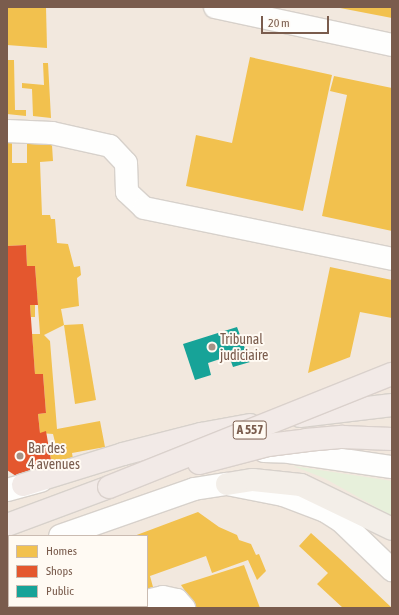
<!DOCTYPE html>
<style>
body{margin:0}
#map{position:relative;width:399px;height:615px;overflow:hidden;background:#f9f5f0;font-family:"Asap Condensed",sans-serif}
div>[style]{position:absolute}
[style*='--x']{left:calc(var(--x)*1px);top:calc(var(--y)*1px);width:calc(var(--w)*1px);rotate:calc(var(--a)*1deg)}
.residential>*{inset:0;background:#f2e8de}
.green>*{inset:0;background:#e7f0db}
.homes>*{inset:0;background:#f2c14e}
.shops>*{inset:0;background:#e4572e}
.public>*{inset:0;background:#17a398}
.roads{filter:drop-shadow(1px 0 #d7d1cb) drop-shadow(-1px 0 #d7d1cb) drop-shadow(0 1px #d7d1cb) drop-shadow(0 -1px #d7d1cb)}
.minor>*{height:22px;margin:-11px;padding:0 11px;transform-origin:11px;border-radius:11px;background:#fefefd}
.major>*{height:22px;margin:-11px;padding:0 11px;transform-origin:11px;border-radius:11px;background:#f3eee8}
.highway>*{height:22px;margin:-11px;padding:0 11px;transform-origin:11px;border-radius:11px;background:#f2eae7}
.bridges{filter:drop-shadow(1px 0 #dad1cc) drop-shadow(-1px 0 #dad1cc) drop-shadow(0 1px #dad1cc) drop-shadow(0 -1px #dad1cc)}
.highway-bridge>*{height:22px;margin:-11px;padding:0 11px;transform-origin:11px;border-radius:11px;background:#f2eae7}
.dots>*{width:11px;height:11px;translate:-50% -50%;box-sizing:border-box;border:2px solid #fffaf3;border-radius:50%}
span{translate:-50% -50%;white-space:nowrap;text-align:center;line-height:1.15;-webkit-text-stroke:4px #fffaf3;paint-order:stroke}
.shield-label span{padding:1px 3px;background:#fffaf3;border:1px solid;border-radius:3px;-webkit-text-stroke-width:0}
.shield-label{font-size:13px;color:#7a5c4d;font-weight:700}
.poi-label{font-size:14px;color:#7a5c4d}
.left{translate:0 -50%;text-align:left}
.frame{position:absolute;inset:0;border:8px solid #7a5c4d;pointer-events:none}
.legend{position:absolute;left:8px;top:535px;width:140px;height:72px;box-sizing:border-box;background:#fffaf3;border:1px solid #cabbb1;margin:0;padding:5px 7px;list-style:none;font-size:12px;color:#7a5c4d}
.legend li{display:flex;align-items:center;gap:8px;height:20px}
.legend b{width:20px;border:1px solid #cabbb1}
.scale{position:absolute;left:261px;top:16px;width:68px;height:18px;box-sizing:border-box;border:2px solid #7a5c4d;border-top:0;padding-left:5px;font-size:12px;line-height:14px;white-space:nowrap;color:#7a5c4d;-webkit-text-stroke:3px #fffaf3;paint-order:stroke}
</style>
<div id="map">
<div class="residential">
<i style="clip-path:polygon(evenodd,7px 7px,392px 7px,392px 608px,7px 608px,7px 7px,9px 536px,147px 536px,147px 606px,9px 606px,9px 536px)"></i>
</div>
<div class="green">
<i style="clip-path:polygon(293px 466px,392px 481px,392px 516px,324px 478px)"></i>
</div>
<div class="homes">
<i style="clip-path:polygon(7px 7px,46px 7px,47px 48px,7px 45px)"></i>
<i style="clip-path:polygon(392px 7px,392px 18px,340px 8px,341px 7px)"></i>
<i style="clip-path:polygon(250px 57px,332px 75px,303px 211px,186px 186px,196px 135px,232px 143px)"></i>
<i style="clip-path:polygon(7px 60px,14px 60px,15px 110px,26px 110px,26px 116px,7px 114px)"></i>
<i style="clip-path:polygon(43px 63px,48px 63px,51px 118px,33px 116px,32px 89px,22px 88px,22px 83px,44px 85px)"></i>
<i style="clip-path:polygon(334px 76px,392px 88px,392px 231px,322px 216px,347px 95px,330px 91px)"></i>
<i style="clip-path:polygon(7px 142px,12px 142px,12px 163px,27px 163px,27px 143px,52px 145px,53px 161px,40px 162px,42px 215px,50px 215px,51px 219px,55px 219px,57px 243px,68px 244px,74px 267px,80px 266px,81px 275px,77px 278px,79px 306px,61px 309px,64px 325px,44px 335px,50px 341px,57px 429px,100px 421px,105px 447px,72px 453px,73px 459px,52px 466px,49px 447px,56px 446px,53px 434px,40px 433px,38px 414px,46px 413px,43px 374px,35px 374px,32px 334px,40px 334px,35px 266px,27px 266px,26px 245px,7px 246px)"></i>
<i style="clip-path:polygon(330px 267px,392px 280px,392px 318px,360px 312px,350px 357px,308px 373px)"></i>
<i style="clip-path:polygon(30px 305px,35px 305px,35px 317px,31px 317px)"></i>
<i style="clip-path:polygon(83px 324px,96px 400px,75px 404px,64px 325px)"></i>
<i style="clip-path:polygon(198px 512px,219px 527px,237px 535px,239px 540px,251px 544px,256px 555px,259px 554px,266px 571px,257px 580px,248px 560px,212px 573px,206px 556px,150px 576px,153px 587px,147px 589px,147px 536px,134px 536px)"></i>
<i style="clip-path:polygon(311px 533px,340px 559px,392px 608px,343px 608px,317px 584px,328px 573px,299px 546px)"></i>
<i style="clip-path:polygon(244px 565px,260px 608px,197px 608px,181px 585px)"></i>
<i style="clip-path:polygon(39px 606px,58px 606px,53px 608px)"></i>
<i style="clip-path:polygon(81px 606px,118px 606px,116px 608px)"></i>
</div>
<div class="shops">
<i style="clip-path:polygon(26px 245px,27px 266px,35px 266px,38px 305px,30px 305px,35px 374px,43px 374px,46px 413px,38px 414px,40px 433px,46px 431px,52px 466px,19px 478px,7px 470px,7px 246px)"></i>
</div>
<div class="public">
<i style="clip-path:polygon(237px 327px,250px 362px,233px 367px,229px 356px,208px 363px,211px 375px,195px 380px,183px 344px)"></i>
</div>
<div class="roads">
<div class="minor">
<i style="--x:215;--y:7;--w:181;--a:12.1"></i>
<i style="--x:7;--y:131;--w:45;--a:2.5"></i>
<i style="--x:52;--y:133;--w:59;--a:12.6"></i>
<i style="--x:110;--y:146;--w:23;--a:47"></i>
<i style="--x:126;--y:163;--w:29;--a:88"></i>
<i style="--x:127;--y:192;--w:23;--a:43"></i>
<i style="--x:144;--y:208;--w:253;--a:11.6"></i>
<i style="--x:264;--y:451;--w:25;--a:2"></i>
<i style="--x:289;--y:452;--w:104;--a:8.3"></i>
<i style="--x:7;--y:490;--w:35;--a:-15"></i>
<i style="--x:60;--y:536;--w:142;--a:-19.3"></i>
<i style="--x:194;--y:489;--w:33;--a:-9"></i>
<i style="--x:227;--y:484;--w:57;--a:11.1"></i>
<i style="--x:283;--y:495;--w:45;--a:20.9"></i>
<i style="--x:325;--y:511;--w:19;--a:32"></i>
<i style="--x:341;--y:521;--w:71;--a:43.9"></i>
<i style="--x:7;--y:557;--w:2;--a:-27"></i>
<i style="--x:7;--y:591;--w:2;--a:27"></i>
<i style="--x:147;--y:601;--w:16;--a:-14"></i>
<i style="--x:163;--y:597;--w:14;--a:12"></i>
<i style="--x:177;--y:600;--w:11;--a:49"></i>
<i style="--x:29;--y:606;--w:4;--a:34"></i>
<i style="--x:128;--y:608;--w:4;--a:-34"></i>
</div>
<div class="major">
<i style="--x:227;--y:484;--w:26;--a:-9"></i>
<i style="--x:253;--y:480;--w:48;--a:5.9"></i>
<i style="--x:301;--y:485;--w:101;--a:25.8"></i>
</div>
<div class="highway">
<i style="--x:300;--y:416;--w:93;--a:-6.8"></i>
<i style="--x:23;--y:485;--w:105;--a:-17.2"></i>
<i style="--x:123;--y:454;--w:81;--a:-14.4"></i>
<i style="--x:201;--y:434;--w:50;--a:-10.4"></i>
<i style="--x:7;--y:525;--w:109;--a:-20.4"></i>
</div>
</div>
<div class="bridges">
<div class="highway-bridge">
<i style="--x:199;--y:463;--w:71;--a:-14.6"></i>
<i style="--x:268;--y:445;--w:38;--a:-7"></i>
<i style="--x:306;--y:440;--w:37;--a:-5"></i>
<i style="--x:343;--y:437;--w:49;--a:2.3"></i>
<i style="--x:109;--y:487;--w:305;--a:-21.8"></i>
</div>
</div>
<div class="dots">
<i style="left:212px;top:347px;background:#a69286"></i>
<i style="left:20px;top:456px;background:#a69286"></i>
</div>
<div class="shield-label">
<span style="left:250px;top:430px">A 557</span>
</div>
<div class="poi-label">
<span class="left" style="left:220px;top:347px">Tribunal<br>judiciaire</span>
<span class="left" style="left:28px;top:456px">Bar des<br>4 avenues</span>
</div>
<div class="frame"></div>
<ul class="legend">
<li><b style="height:11px;background:#f2c14e"></b>Homes</li>
<li><b style="height:11px;background:#e4572e"></b>Shops</li>
<li><b style="height:11px;background:#17a398"></b>Public</li>
</ul>
<div class="scale">20 m</div>
</div>
